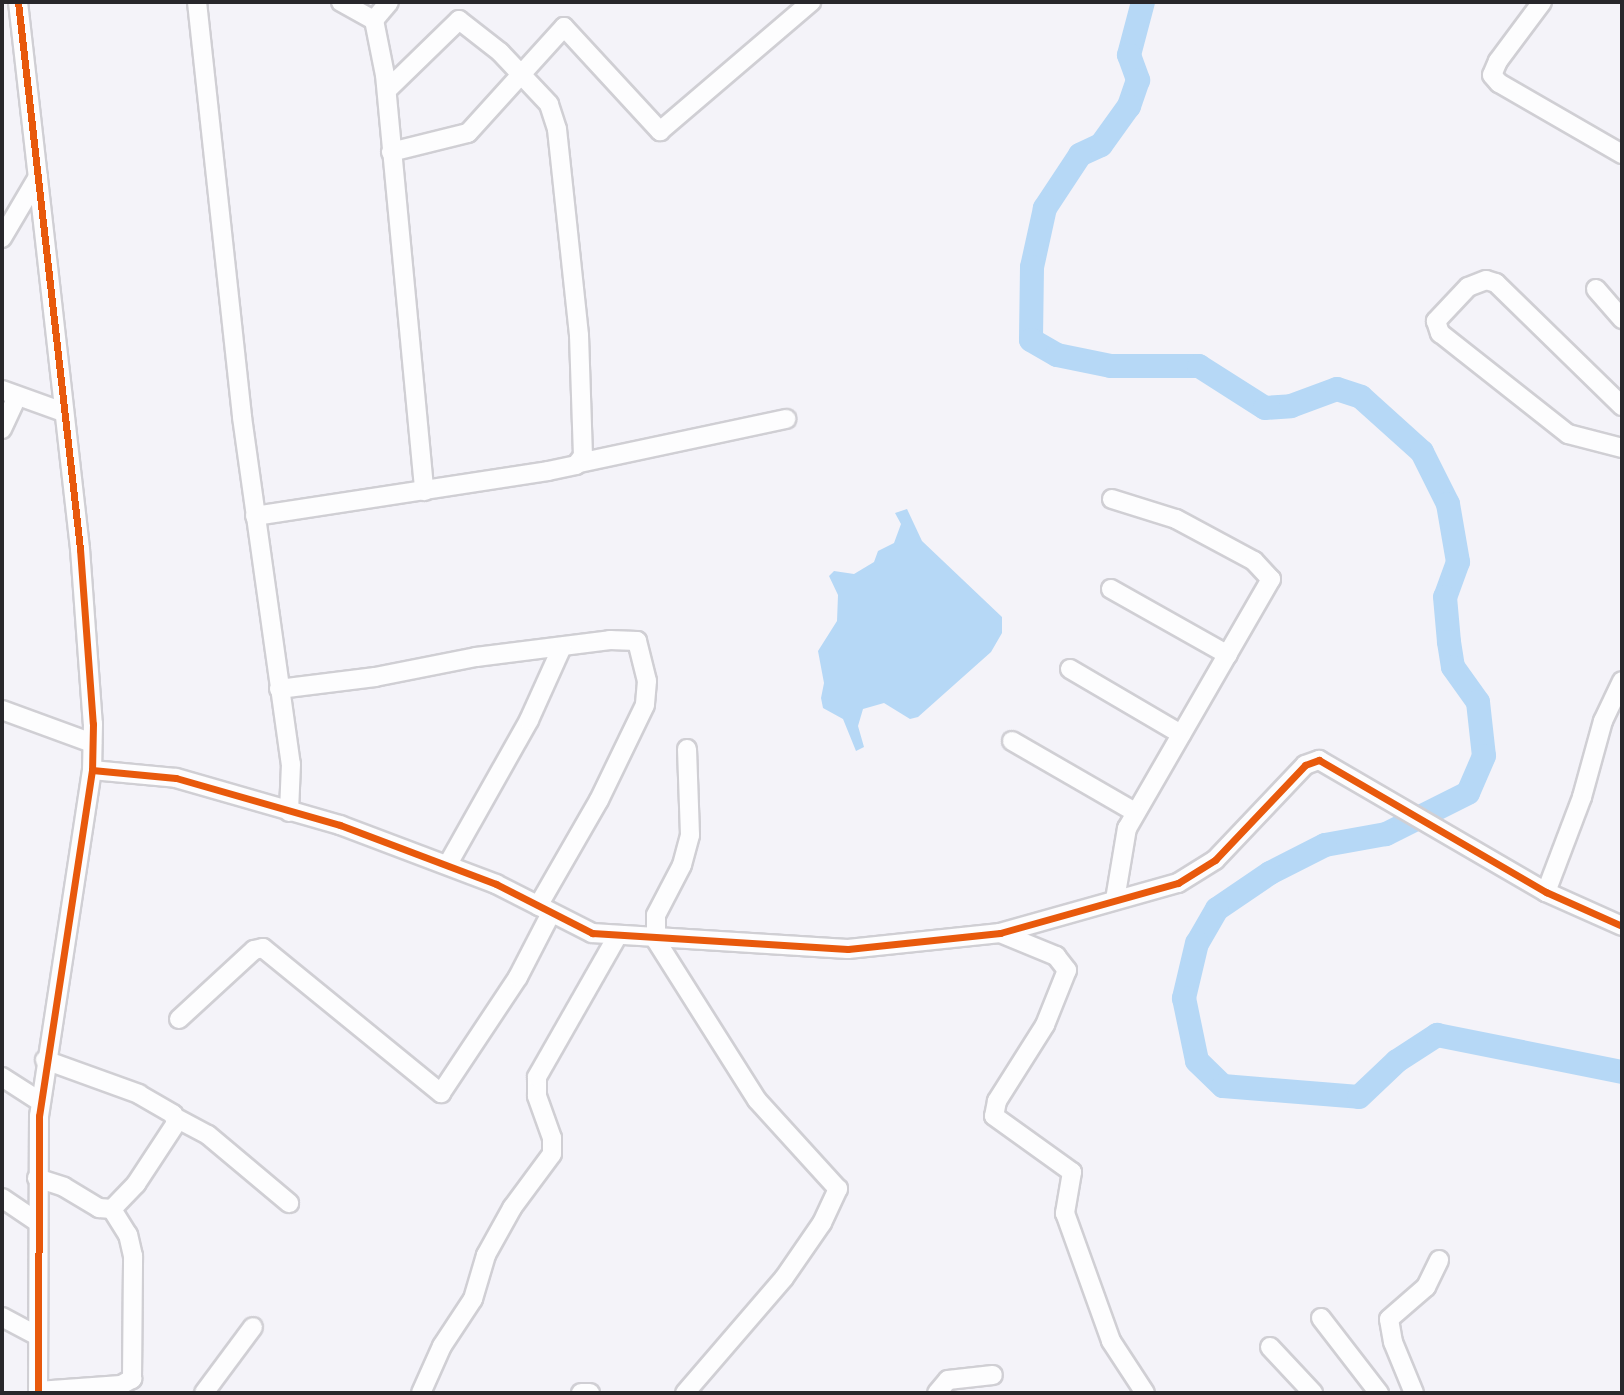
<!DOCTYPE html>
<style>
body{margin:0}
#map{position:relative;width:1624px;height:1395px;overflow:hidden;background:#f4f3f9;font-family:"Varela Round",sans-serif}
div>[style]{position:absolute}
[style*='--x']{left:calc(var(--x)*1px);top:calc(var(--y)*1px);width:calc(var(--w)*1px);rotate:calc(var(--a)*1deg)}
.water>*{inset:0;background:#b6d8f6}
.river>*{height:24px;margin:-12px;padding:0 12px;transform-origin:12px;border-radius:12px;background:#b6d8f6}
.roads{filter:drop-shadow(2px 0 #d0cfd4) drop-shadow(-2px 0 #d0cfd4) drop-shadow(0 2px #d0cfd4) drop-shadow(0 -2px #d0cfd4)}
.minor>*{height:18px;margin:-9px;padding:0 9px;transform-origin:9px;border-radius:9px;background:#fdfdfe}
.cycleway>*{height:7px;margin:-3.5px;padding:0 3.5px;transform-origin:3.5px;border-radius:3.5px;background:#e8590c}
span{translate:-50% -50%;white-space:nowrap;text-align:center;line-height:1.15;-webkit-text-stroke:6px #fff;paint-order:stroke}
.frame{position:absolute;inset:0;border:4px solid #28272b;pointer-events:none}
</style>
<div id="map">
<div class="water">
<i style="clip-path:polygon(907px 509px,922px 541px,1002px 617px,1002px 633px,991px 652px,918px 717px,910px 719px,884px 703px,863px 709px,858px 726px,864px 747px,856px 751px,843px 719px,823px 708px,821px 698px,824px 683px,818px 651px,837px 621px,838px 595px,829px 576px,834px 571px,854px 574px,874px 562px,878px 551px,894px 543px,901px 524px,895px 513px)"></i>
</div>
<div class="river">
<i style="--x:1143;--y:2;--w:55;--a:104.8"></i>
<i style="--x:1129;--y:55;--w:27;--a:70"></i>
<i style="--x:1138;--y:80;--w:28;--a:109"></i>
<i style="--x:1129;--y:106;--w:48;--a:125.7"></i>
<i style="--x:1101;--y:145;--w:23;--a:155"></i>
<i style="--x:1080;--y:155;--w:64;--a:123.4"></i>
<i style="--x:1045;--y:208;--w:60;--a:102.4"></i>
<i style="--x:1032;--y:267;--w:73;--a:90.8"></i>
<i style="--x:1031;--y:340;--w:30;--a:30"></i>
<i style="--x:1057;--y:355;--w:55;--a:11.5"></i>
<i style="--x:1111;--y:366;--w:88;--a:0"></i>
<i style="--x:1199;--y:366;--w:78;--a:32.5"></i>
<i style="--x:1265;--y:408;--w:26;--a:-4"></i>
<i style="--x:1291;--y:406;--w:49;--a:-20.3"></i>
<i style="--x:1337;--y:389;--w:25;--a:18"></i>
<i style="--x:1361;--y:397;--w:82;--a:42"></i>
<i style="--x:1422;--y:452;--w:58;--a:63.4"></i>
<i style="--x:1448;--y:504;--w:59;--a:80.2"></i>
<i style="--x:1458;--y:562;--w:37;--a:110"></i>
<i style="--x:1445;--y:597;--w:45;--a:84.9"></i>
<i style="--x:1449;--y:642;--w:25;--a:81"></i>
<i style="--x:1453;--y:667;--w:43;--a:54.5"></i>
<i style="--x:1478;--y:702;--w:54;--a:83.7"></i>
<i style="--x:1484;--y:756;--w:40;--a:113.4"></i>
<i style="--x:1468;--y:793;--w:92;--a:153.4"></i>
<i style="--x:1386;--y:834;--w:62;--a:169.8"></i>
<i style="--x:1325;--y:845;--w:62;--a:153"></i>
<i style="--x:1270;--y:873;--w:64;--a:145.8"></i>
<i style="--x:1217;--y:909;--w:39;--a:120"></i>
<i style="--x:1197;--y:943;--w:57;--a:103.3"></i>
<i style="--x:1184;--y:998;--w:64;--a:78.3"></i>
<i style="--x:1197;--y:1061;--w:36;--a:44"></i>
<i style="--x:1223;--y:1086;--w:136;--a:4.6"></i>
<i style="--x:1359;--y:1097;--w:52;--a:-43.5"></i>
<i style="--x:1397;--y:1061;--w:48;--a:-33"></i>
<i style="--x:1437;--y:1035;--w:189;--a:11.3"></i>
</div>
<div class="roads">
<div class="minor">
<i style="--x:18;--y:2;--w:551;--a:83.53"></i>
<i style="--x:80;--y:549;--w:175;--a:85.8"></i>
<i style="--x:93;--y:724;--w:46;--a:91.2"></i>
<i style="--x:92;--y:770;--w:350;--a:98.7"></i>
<i style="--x:39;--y:1116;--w:277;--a:90.2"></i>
<i style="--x:197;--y:2;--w:417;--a:83.8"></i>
<i style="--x:242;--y:417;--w:350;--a:82"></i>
<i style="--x:291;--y:764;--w:48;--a:92.4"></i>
<i style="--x:341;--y:2;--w:38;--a:29"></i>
<i style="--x:1542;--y:2;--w:74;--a:126.7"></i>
<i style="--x:1498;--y:61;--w:15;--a:113"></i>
<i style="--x:1492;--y:75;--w:11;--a:49"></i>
<i style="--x:1499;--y:83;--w:142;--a:30"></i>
<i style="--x:374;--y:20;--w:56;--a:78.7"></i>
<i style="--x:385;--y:75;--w:418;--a:84.6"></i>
<i style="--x:374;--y:20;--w:23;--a:-50"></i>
<i style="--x:391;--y:152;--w:79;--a:-13.9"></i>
<i style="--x:468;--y:133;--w:143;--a:-47.8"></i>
<i style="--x:564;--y:27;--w:142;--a:47.3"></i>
<i style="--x:660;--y:131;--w:199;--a:-40.5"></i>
<i style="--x:2;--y:238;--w:71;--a:-59.5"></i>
<i style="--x:1596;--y:289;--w:40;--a:49"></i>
<i style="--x:2;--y:390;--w:65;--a:19.8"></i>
<i style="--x:1622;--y:406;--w:176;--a:-135.7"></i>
<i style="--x:1496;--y:283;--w:10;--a:-163"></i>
<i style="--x:1486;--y:280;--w:19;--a:159"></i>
<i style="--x:1468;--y:287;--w:47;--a:133.3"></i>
<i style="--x:1436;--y:321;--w:13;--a:72"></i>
<i style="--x:1440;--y:333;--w:163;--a:38.3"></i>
<i style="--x:1568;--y:434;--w:56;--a:14.5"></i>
<i style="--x:2;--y:429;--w:35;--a:-65"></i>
<i style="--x:579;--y:463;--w:212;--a:-12"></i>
<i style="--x:1112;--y:499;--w:67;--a:17.4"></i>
<i style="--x:1176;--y:519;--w:89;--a:28.3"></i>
<i style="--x:1254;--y:561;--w:25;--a:47"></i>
<i style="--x:1271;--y:579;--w:288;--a:120"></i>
<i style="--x:1127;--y:828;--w:73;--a:99.5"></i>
<i style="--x:255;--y:516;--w:296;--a:-8.7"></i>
<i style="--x:548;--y:471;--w:29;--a:-12"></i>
<i style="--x:576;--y:465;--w:11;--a:-52"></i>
<i style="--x:583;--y:456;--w:121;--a:-91.9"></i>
<i style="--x:579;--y:335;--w:207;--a:-96.1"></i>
<i style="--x:557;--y:129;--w:26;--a:-108"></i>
<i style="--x:549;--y:104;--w:71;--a:-133.3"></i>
<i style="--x:500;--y:52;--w:52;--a:-142"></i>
<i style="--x:459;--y:20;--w:100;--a:135.8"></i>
<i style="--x:1111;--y:589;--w:134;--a:29.4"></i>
<i style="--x:1070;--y:669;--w:129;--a:30.4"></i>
<i style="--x:279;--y:689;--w:97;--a:-7.1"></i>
<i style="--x:375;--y:677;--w:103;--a:-11.2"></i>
<i style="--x:476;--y:657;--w:135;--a:-7.2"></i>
<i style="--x:610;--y:640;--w:27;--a:2"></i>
<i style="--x:637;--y:641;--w:41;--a:76"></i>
<i style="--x:647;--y:681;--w:24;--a:95"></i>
<i style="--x:645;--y:705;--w:106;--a:115.8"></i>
<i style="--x:599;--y:800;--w:122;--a:119.9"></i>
<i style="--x:2;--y:710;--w:96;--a:20.1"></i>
<i style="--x:1012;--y:741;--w:142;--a:30"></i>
<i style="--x:92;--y:770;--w:84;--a:5.4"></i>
<i style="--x:176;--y:778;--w:171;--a:16"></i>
<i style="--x:340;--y:825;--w:167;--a:20.7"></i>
<i style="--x:496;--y:884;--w:108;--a:27"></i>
<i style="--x:592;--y:933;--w:256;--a:3.6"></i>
<i style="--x:848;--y:949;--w:153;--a:-6"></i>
<i style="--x:1000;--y:933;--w:185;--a:-15.7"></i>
<i style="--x:1178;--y:883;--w:44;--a:-31.9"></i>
<i style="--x:1215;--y:860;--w:131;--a:-46.5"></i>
<i style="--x:1305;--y:765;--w:15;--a:-20"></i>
<i style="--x:1319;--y:760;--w:263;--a:30.2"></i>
<i style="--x:1546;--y:892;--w:83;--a:24.1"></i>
<i style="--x:448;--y:864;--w:165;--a:-60.6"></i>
<i style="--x:529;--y:720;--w:80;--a:-65.7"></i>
<i style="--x:1546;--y:892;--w:102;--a:-69.2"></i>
<i style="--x:1582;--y:797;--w:79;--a:-74.6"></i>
<i style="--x:1603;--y:721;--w:44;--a:-64.6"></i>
<i style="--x:1000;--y:933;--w:61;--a:22.3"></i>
<i style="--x:1056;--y:956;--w:18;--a:52"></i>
<i style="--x:1067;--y:970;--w:59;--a:111.8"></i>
<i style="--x:1045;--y:1025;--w:90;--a:122.3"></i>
<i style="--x:997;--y:1101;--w:15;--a:101"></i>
<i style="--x:994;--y:1116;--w:96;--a:35.7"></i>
<i style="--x:1072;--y:1172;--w:42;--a:99.7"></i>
<i style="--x:1065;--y:1213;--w:136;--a:70.2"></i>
<i style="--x:1111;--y:1341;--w:62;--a:56.8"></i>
<i style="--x:179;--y:1019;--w:102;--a:-42.6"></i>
<i style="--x:254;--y:950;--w:9;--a:-13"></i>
<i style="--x:263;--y:948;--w:230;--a:39.2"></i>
<i style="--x:441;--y:1093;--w:139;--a:-56.4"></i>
<i style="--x:518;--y:977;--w:72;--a:-62.7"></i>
<i style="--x:2;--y:1077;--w:46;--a:32.7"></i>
<i style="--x:176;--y:1118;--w:36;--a:28"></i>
<i style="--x:208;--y:1135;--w:106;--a:40"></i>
<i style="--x:37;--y:1178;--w:28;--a:18"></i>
<i style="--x:64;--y:1187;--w:41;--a:31"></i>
<i style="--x:99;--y:1208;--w:13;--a:4"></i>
<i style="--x:112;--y:1209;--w:35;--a:-46"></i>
<i style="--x:136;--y:1184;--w:73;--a:-56.7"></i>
<i style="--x:176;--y:1123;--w:9;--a:-108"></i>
<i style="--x:173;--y:1114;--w:39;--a:-150"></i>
<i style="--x:139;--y:1094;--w:100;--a:-160.1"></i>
<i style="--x:2;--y:1198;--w:41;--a:34.1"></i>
<i style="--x:2;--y:1317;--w:38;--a:28"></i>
<i style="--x:1321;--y:1318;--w:95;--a:52.3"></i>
<i style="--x:1270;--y:1347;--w:63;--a:46.9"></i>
<i style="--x:38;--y:1391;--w:83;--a:-4.1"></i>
<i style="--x:121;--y:1385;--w:13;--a:-29"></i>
<i style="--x:132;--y:1379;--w:123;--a:-89.5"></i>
<i style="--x:133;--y:1256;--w:22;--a:-103"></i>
<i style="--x:128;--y:1235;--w:31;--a:-122"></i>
<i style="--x:204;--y:1393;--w:82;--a:-53.4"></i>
<i style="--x:421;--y:1393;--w:51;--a:-65.9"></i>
<i style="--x:442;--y:1346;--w:56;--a:-56.6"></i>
<i style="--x:473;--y:1299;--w:46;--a:-73.5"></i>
<i style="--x:486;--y:1255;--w:54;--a:-61"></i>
<i style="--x:512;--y:1208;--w:67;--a:-53.5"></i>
<i style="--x:552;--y:1154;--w:16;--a:-90"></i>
<i style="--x:552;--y:1138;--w:45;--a:-109.7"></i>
<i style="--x:537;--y:1096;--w:19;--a:-90"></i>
<i style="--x:537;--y:1077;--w:161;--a:-60.3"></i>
<i style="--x:581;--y:1393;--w:9;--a:0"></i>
<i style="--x:685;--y:1393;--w:152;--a:-49.3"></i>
<i style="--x:784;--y:1278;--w:67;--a:-55.4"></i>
<i style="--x:822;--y:1223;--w:38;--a:-65"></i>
<i style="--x:838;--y:1189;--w:120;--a:-132.3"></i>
<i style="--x:757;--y:1100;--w:189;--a:-122.3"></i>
<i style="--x:656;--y:940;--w:25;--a:-90"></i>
<i style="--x:656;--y:915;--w:56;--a:-62.5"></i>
<i style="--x:682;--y:865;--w:31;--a:-75"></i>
<i style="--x:690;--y:835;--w:86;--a:-92"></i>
<i style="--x:937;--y:1393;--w:17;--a:-50"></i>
<i style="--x:948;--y:1380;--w:45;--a:-6.3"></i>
<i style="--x:1414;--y:1393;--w:55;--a:-112.4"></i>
<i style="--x:1393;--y:1342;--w:23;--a:-100"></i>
<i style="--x:1389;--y:1319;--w:49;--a:-40.9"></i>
<i style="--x:1426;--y:1287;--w:30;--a:-64"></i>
</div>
</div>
<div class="cycleway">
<i style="--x:18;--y:2;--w:551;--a:83.53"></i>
<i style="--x:80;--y:549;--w:175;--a:85.8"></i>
<i style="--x:93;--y:724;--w:46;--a:91.2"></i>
<i style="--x:92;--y:770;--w:350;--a:98.7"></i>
<i style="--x:39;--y:1116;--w:277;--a:90.2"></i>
<i style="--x:92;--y:770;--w:84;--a:5.4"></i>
<i style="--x:176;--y:778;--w:171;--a:16"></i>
<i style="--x:340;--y:825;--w:167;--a:20.7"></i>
<i style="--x:496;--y:884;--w:108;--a:27"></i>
<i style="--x:592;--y:933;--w:256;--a:3.6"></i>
<i style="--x:848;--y:949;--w:153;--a:-6"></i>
<i style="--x:1000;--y:933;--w:185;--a:-15.7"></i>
<i style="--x:1178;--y:883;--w:44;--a:-31.9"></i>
<i style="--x:1215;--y:860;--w:131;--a:-46.5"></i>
<i style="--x:1305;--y:765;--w:15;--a:-20"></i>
<i style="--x:1319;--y:760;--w:263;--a:30.2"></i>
<i style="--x:1546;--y:892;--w:83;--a:24.1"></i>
</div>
<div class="frame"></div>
</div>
